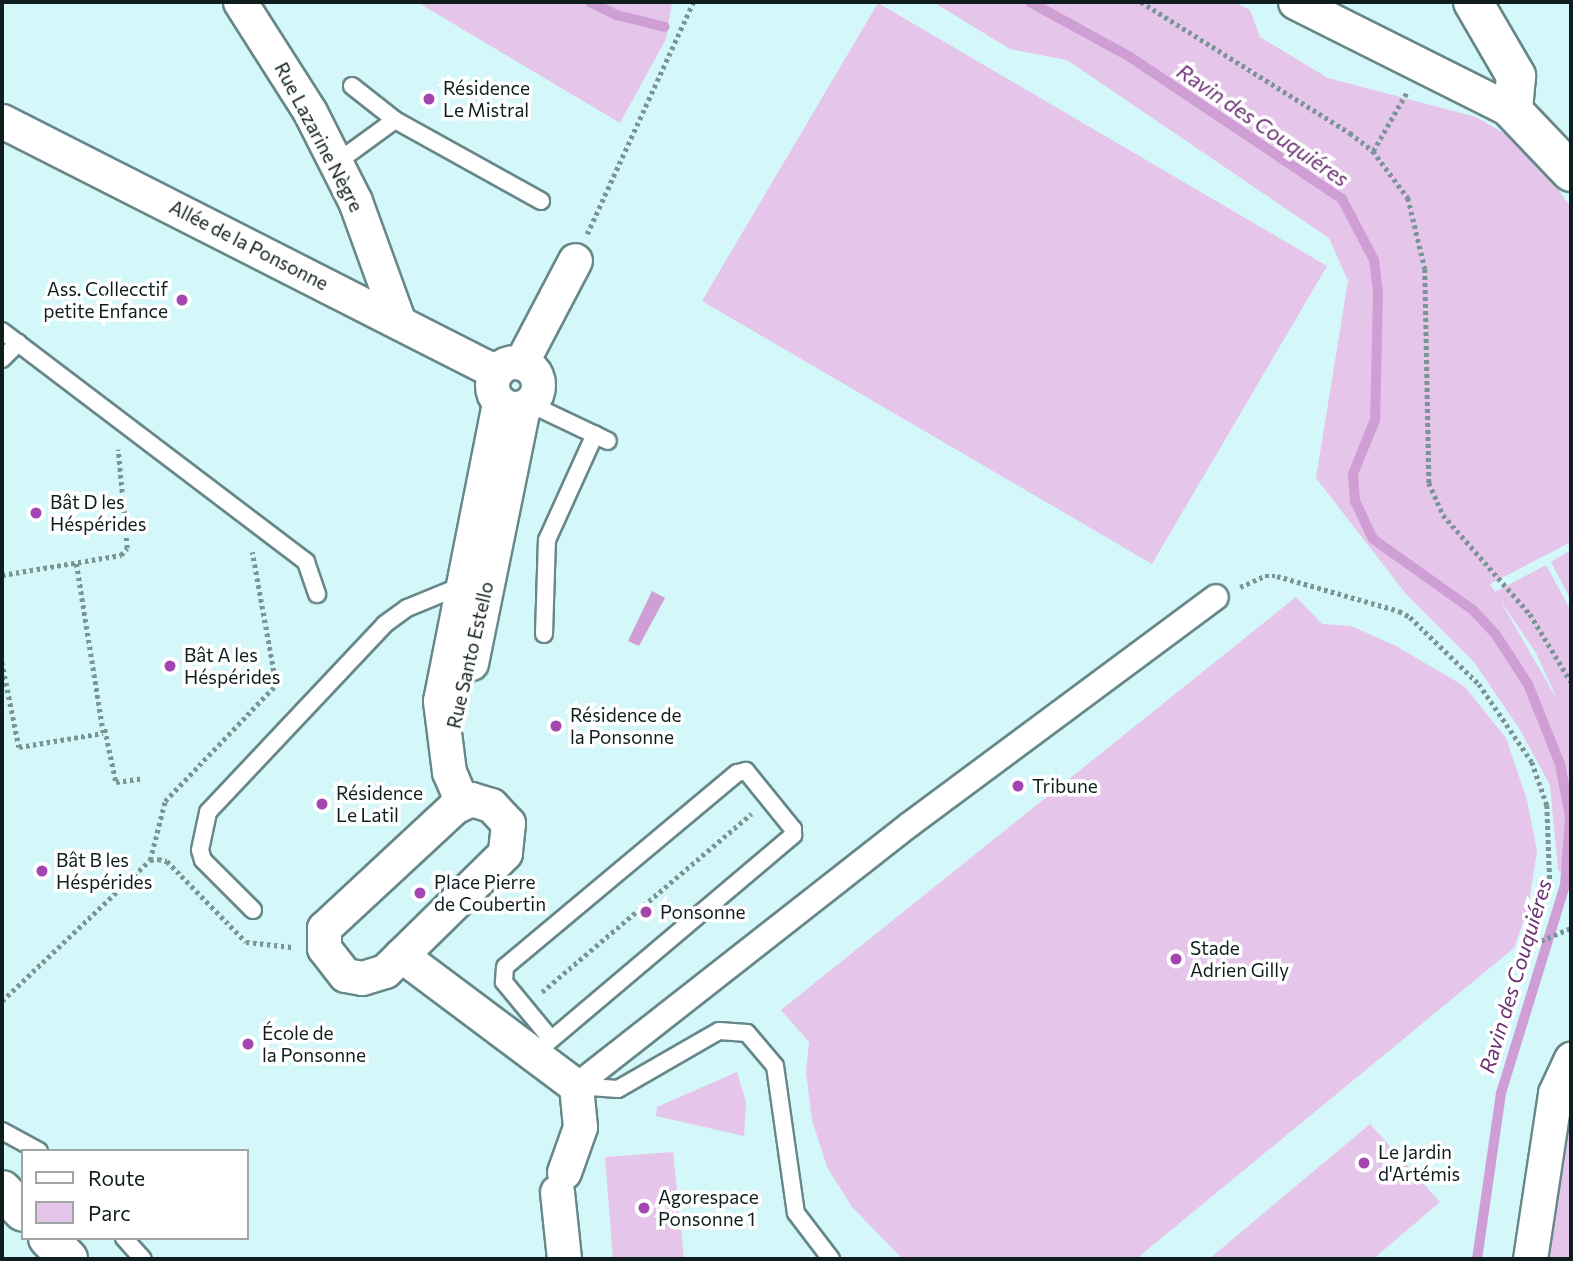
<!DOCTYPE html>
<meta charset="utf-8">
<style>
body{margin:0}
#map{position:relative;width:1573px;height:1261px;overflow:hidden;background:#d4f7fa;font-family:Commissioner,sans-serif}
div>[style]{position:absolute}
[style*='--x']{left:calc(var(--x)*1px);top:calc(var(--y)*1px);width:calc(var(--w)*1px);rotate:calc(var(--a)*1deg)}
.green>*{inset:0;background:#e5c5e9}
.water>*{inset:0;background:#cf9ed5}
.stream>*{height:10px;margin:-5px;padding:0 5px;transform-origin:5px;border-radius:5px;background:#cf9ed5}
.path>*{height:4.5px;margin-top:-2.25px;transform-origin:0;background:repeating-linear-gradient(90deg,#7b9496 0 3.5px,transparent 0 7px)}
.roads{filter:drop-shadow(2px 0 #678789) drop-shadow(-2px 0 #678789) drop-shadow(0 2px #678789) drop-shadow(0 -2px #678789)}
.service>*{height:16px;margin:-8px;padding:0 8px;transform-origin:8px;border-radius:8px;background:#fff}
.pedestrian>*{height:24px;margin:-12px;padding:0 12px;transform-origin:12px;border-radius:12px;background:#fff}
.minor>*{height:33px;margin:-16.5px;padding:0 16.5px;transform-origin:16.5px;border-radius:16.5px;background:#fff}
.minor>.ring{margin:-16.5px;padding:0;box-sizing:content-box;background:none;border:33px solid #fff;border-radius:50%}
.tertiary>*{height:38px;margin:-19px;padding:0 19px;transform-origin:19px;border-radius:19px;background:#fff}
.primary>*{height:38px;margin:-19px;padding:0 19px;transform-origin:19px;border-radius:19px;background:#fff}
.dots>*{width:19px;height:19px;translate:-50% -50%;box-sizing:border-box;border:4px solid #fff;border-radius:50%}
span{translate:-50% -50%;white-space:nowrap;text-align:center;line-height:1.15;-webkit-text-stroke:7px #fff;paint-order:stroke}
.poi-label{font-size:19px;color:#101d1e}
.left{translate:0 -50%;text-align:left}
.right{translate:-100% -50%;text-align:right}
.street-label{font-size:19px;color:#101d1e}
.water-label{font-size:21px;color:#692f72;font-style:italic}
.frame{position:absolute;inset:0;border:4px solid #101d1e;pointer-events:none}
.legend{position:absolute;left:21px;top:1149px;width:228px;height:91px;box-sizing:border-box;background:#fff;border:2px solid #9fa5a5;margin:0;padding:9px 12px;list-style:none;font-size:21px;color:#101d1e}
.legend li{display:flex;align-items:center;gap:14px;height:35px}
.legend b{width:35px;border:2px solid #9fa5a5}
</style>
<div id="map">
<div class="green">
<i style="clip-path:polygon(417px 2px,672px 2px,666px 39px,620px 123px)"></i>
<i style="clip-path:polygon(evenodd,933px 2px,1234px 2px,1250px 10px,1260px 37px,1328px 78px,1476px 117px,1507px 135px,1549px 176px,1571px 208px,1571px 542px,1490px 584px,1495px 592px,1546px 565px,1571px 611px,1571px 877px,1558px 870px,1550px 785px,1519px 728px,1474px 662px,1406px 594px,1316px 478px,1348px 281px,1329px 238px,1067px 60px,1010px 49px,933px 2px,1502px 603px,1536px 653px,1558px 701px,1502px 604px,1502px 603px)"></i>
<i style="clip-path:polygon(878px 3px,1327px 266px,1152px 564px,702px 301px)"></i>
<i style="clip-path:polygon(1571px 550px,1571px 600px,1551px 562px)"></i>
<i style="clip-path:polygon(1296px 597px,1322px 624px,1351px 626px,1396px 646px,1464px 686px,1506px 738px,1527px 800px,1537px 851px,1528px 908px,1514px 948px,1136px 1259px,903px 1259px,852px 1207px,827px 1167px,812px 1120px,806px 1072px,809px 1042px,781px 1010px)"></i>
<i style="clip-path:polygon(737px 1072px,746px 1102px,744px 1136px,656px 1116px,657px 1107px)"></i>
<i style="clip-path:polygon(1571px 1087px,1571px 1259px,1540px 1259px)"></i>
<i style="clip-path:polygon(1370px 1124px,1440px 1202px,1373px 1259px,1209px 1259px)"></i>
<i style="clip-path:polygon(673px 1152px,684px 1259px,613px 1259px,605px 1157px)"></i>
</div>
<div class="water">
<i style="clip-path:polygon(652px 591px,665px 598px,639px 646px,628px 641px)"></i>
</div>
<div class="stream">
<i style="--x:590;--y:2;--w:30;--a:26"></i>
<i style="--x:617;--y:15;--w:49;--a:14"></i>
<i style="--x:1030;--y:2;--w:114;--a:28.8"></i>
<i style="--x:1130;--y:57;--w:255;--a:33.8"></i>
<i style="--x:1342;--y:199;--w:69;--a:62.3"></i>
<i style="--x:1374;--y:260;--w:32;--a:83"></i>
<i style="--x:1378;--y:292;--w:128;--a:91.3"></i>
<i style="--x:1375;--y:420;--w:58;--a:112.2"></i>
<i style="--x:1353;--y:474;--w:27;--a:86"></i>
<i style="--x:1355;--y:501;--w:42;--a:64.7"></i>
<i style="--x:1373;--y:539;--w:123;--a:35.4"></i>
<i style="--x:1473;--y:610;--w:34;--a:47"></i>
<i style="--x:1496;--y:635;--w:59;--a:56.9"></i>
<i style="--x:1528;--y:684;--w:86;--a:68.2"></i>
<i style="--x:1560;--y:764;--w:54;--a:79.3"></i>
<i style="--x:1570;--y:817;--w:68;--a:94.2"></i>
<i style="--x:1565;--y:885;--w:218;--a:107.1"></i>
<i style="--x:1501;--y:1093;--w:168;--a:98.2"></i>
</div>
<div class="path">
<i style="--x:1141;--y:2;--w:247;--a:32.1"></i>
<i style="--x:1350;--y:133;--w:29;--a:38"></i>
<i style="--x:1373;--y:151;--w:59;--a:53.3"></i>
<i style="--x:1408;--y:198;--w:73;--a:76.5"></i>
<i style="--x:1425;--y:269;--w:214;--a:88.9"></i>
<i style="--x:1429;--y:483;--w:35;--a:66"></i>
<i style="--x:1443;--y:515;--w:132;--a:48.7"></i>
<i style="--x:1530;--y:614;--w:79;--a:58.9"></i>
<i style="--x:1373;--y:151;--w:68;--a:-60"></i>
<i style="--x:587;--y:234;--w:255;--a:-65.4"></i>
<i style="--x:2;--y:575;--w:121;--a:-9.5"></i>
<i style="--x:121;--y:555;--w:9;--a:-49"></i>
<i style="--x:127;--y:548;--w:99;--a:-95.2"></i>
<i style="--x:1240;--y:587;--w:27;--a:-24"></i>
<i style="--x:1265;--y:576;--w:12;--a:0"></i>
<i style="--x:1277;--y:576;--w:127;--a:16"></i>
<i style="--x:1399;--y:611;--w:13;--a:29"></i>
<i style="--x:1410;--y:617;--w:96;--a:44.2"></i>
<i style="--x:1479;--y:684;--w:94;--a:55.8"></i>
<i style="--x:1532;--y:762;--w:46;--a:70.8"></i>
<i style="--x:1547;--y:805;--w:78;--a:87.8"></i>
<i style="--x:1550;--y:883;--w:67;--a:109.2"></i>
<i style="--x:2;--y:662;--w:87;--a:78.7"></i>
<i style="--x:19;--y:747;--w:85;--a:-9.5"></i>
<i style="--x:103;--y:733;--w:172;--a:-99"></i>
<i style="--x:105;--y:729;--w:54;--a:78.3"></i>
<i style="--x:116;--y:782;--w:27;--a:-8"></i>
<i style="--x:150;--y:860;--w:61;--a:-75.7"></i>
<i style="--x:165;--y:801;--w:161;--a:-46.3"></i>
<i style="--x:276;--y:685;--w:135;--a:-100.2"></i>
<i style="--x:1528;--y:946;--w:47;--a:-22.7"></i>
<i style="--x:542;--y:992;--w:275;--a:-40.4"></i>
<i style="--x:2;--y:1001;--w:204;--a:-43.6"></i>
<i style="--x:150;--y:860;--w:8;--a:-7"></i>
<i style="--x:158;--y:859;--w:9;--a:13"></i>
<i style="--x:167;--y:861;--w:113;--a:45.7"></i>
<i style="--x:246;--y:942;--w:46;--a:6.2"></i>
</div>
<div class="roads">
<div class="service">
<i style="--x:352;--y:86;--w:55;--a:38.3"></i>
<i style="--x:395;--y:120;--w:167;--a:29"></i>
<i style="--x:336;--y:163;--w:73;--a:-36.1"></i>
<i style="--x:2;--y:331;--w:382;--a:37.2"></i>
<i style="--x:306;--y:562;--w:34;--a:71"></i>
<i style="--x:2;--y:359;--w:23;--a:-45"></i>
<i style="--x:530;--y:404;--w:86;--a:25.4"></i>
<i style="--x:544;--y:634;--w:94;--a:-88.2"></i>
<i style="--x:547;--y:540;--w:116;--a:-65.6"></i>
<i style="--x:253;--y:910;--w:71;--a:-135"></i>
<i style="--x:203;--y:860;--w:10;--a:-107"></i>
<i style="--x:200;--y:850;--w:39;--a:-78"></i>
<i style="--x:208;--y:812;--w:258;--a:-46.7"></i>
<i style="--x:385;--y:624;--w:27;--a:-36"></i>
<i style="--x:407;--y:608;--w:61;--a:-22.3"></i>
<i style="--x:533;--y:1055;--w:341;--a:-40.2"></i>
<i style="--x:793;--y:835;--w:6;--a:-90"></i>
<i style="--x:793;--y:829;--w:75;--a:-129"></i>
<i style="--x:746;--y:771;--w:9;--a:167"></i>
<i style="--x:737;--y:773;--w:302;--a:140.1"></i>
<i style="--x:505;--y:967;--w:15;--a:94"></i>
<i style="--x:504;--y:982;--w:74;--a:50.5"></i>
<i style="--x:576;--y:1086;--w:42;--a:4.1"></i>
<i style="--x:618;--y:1089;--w:116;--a:-29.9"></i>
<i style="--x:719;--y:1031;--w:28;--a:4"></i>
<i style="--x:747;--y:1033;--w:43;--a:49.7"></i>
<i style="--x:775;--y:1066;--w:148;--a:81.9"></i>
<i style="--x:796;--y:1213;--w:58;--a:52.7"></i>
<i style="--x:2;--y:1131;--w:42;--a:28.4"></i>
<i style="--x:124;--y:1238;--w:28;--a:48"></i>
</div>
<div class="pedestrian">
<i style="--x:576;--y:1086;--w:423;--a:-38.1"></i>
<i style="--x:909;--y:825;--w:382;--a:-36.6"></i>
</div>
<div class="minor">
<i style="--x:240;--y:2;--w:130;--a:57.5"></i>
<i style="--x:310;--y:112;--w:100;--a:63.2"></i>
<i style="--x:355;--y:201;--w:127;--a:70.1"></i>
<i style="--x:1295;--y:2;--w:244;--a:26.6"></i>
<i style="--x:2;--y:121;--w:554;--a:26.93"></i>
<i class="ring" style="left:492px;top:362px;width:13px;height:13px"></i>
<i style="--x:521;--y:363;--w:116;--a:-62.3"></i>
<i style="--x:471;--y:663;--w:261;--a:-78.5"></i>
<i style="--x:471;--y:799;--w:21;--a:17"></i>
<i style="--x:491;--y:805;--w:25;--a:47"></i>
<i style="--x:508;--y:823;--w:30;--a:96"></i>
<i style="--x:505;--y:853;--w:168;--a:135.5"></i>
<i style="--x:385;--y:971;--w:24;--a:163"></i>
<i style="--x:362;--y:978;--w:17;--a:-170"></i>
<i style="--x:345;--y:975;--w:34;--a:-128"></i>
<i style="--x:324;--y:948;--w:20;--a:-90"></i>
<i style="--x:324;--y:928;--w:178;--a:-42.9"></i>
<i style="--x:454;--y:807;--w:19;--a:-25"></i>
<i style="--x:461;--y:800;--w:30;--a:-113"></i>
<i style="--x:449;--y:772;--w:72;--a:-97.2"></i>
<i style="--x:440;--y:701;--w:305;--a:-78.8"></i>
<i style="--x:401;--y:955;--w:219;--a:36.8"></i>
<i style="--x:576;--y:1086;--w:41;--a:84.4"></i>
<i style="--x:580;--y:1127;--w:48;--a:109.6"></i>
<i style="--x:557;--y:1192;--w:67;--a:84"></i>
<i style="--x:1530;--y:1259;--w:168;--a:-81.4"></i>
<i style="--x:1555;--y:1093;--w:38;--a:-65"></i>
</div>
<div class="tertiary">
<i style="--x:1473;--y:2;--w:86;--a:59.8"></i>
<i style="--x:1516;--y:76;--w:35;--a:95"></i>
<i style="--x:1513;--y:111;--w:84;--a:46.4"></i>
</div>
<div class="primary">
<i style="--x:2;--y:1190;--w:30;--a:46"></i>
<i style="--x:48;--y:1238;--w:29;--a:46"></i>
</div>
</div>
<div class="dots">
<i style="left:429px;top:99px;background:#a346b0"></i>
<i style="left:182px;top:300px;background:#a346b0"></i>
<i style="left:36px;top:513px;background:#a346b0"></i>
<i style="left:170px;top:666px;background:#a346b0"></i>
<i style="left:556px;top:726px;background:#a346b0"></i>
<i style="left:1018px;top:786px;background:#a346b0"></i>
<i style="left:322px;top:804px;background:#a346b0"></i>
<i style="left:42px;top:871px;background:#a346b0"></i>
<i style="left:420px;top:893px;background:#a346b0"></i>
<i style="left:646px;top:912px;background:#a346b0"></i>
<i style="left:1176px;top:959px;background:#a346b0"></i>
<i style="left:248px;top:1044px;background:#a346b0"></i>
<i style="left:1364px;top:1163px;background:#a346b0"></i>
<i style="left:644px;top:1208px;background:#a346b0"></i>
</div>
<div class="poi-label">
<span class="left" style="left:443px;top:99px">Résidence<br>Le Mistral</span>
<span class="right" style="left:168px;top:300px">Ass. Collecctif<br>petite Enfance</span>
<span class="left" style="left:50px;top:513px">Bât D les<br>Héspérides</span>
<span class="left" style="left:184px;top:666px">Bât A les<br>Héspérides</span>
<span class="left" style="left:570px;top:726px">Résidence de<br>la Ponsonne</span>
<span class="left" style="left:1032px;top:786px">Tribune</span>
<span class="left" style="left:336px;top:804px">Résidence<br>Le Latil</span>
<span class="left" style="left:56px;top:871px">Bât B les<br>Héspérides</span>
<span class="left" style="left:434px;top:893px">Place Pierre<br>de Coubertin</span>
<span class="left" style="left:660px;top:912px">Ponsonne</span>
<span class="left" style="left:1190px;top:959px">Stade<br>Adrien Gilly</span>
<span class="left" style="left:262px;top:1044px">École de<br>la Ponsonne</span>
<span class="left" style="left:1378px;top:1163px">Le Jardin<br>d'Artémis</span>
<span class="left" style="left:658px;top:1208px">Agorespace<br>Ponsonne 1</span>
</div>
<div class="street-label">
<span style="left:319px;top:137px;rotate:62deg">Rue Lazarine Nègre</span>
<span style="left:249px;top:245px;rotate:27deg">Allée de la Ponsonne</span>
<span style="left:470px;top:655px;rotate:-77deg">Rue Santo Estello</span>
</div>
<div class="water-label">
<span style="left:1263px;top:125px;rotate:34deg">Ravin des Couquiéres</span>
<span style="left:1515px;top:976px;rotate:-73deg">Ravin des Couquiéres</span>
</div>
<div class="frame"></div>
<ul class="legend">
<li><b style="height:9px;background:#fff"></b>Route</li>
<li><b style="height:19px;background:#e5c5e9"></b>Parc</li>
</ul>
</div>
